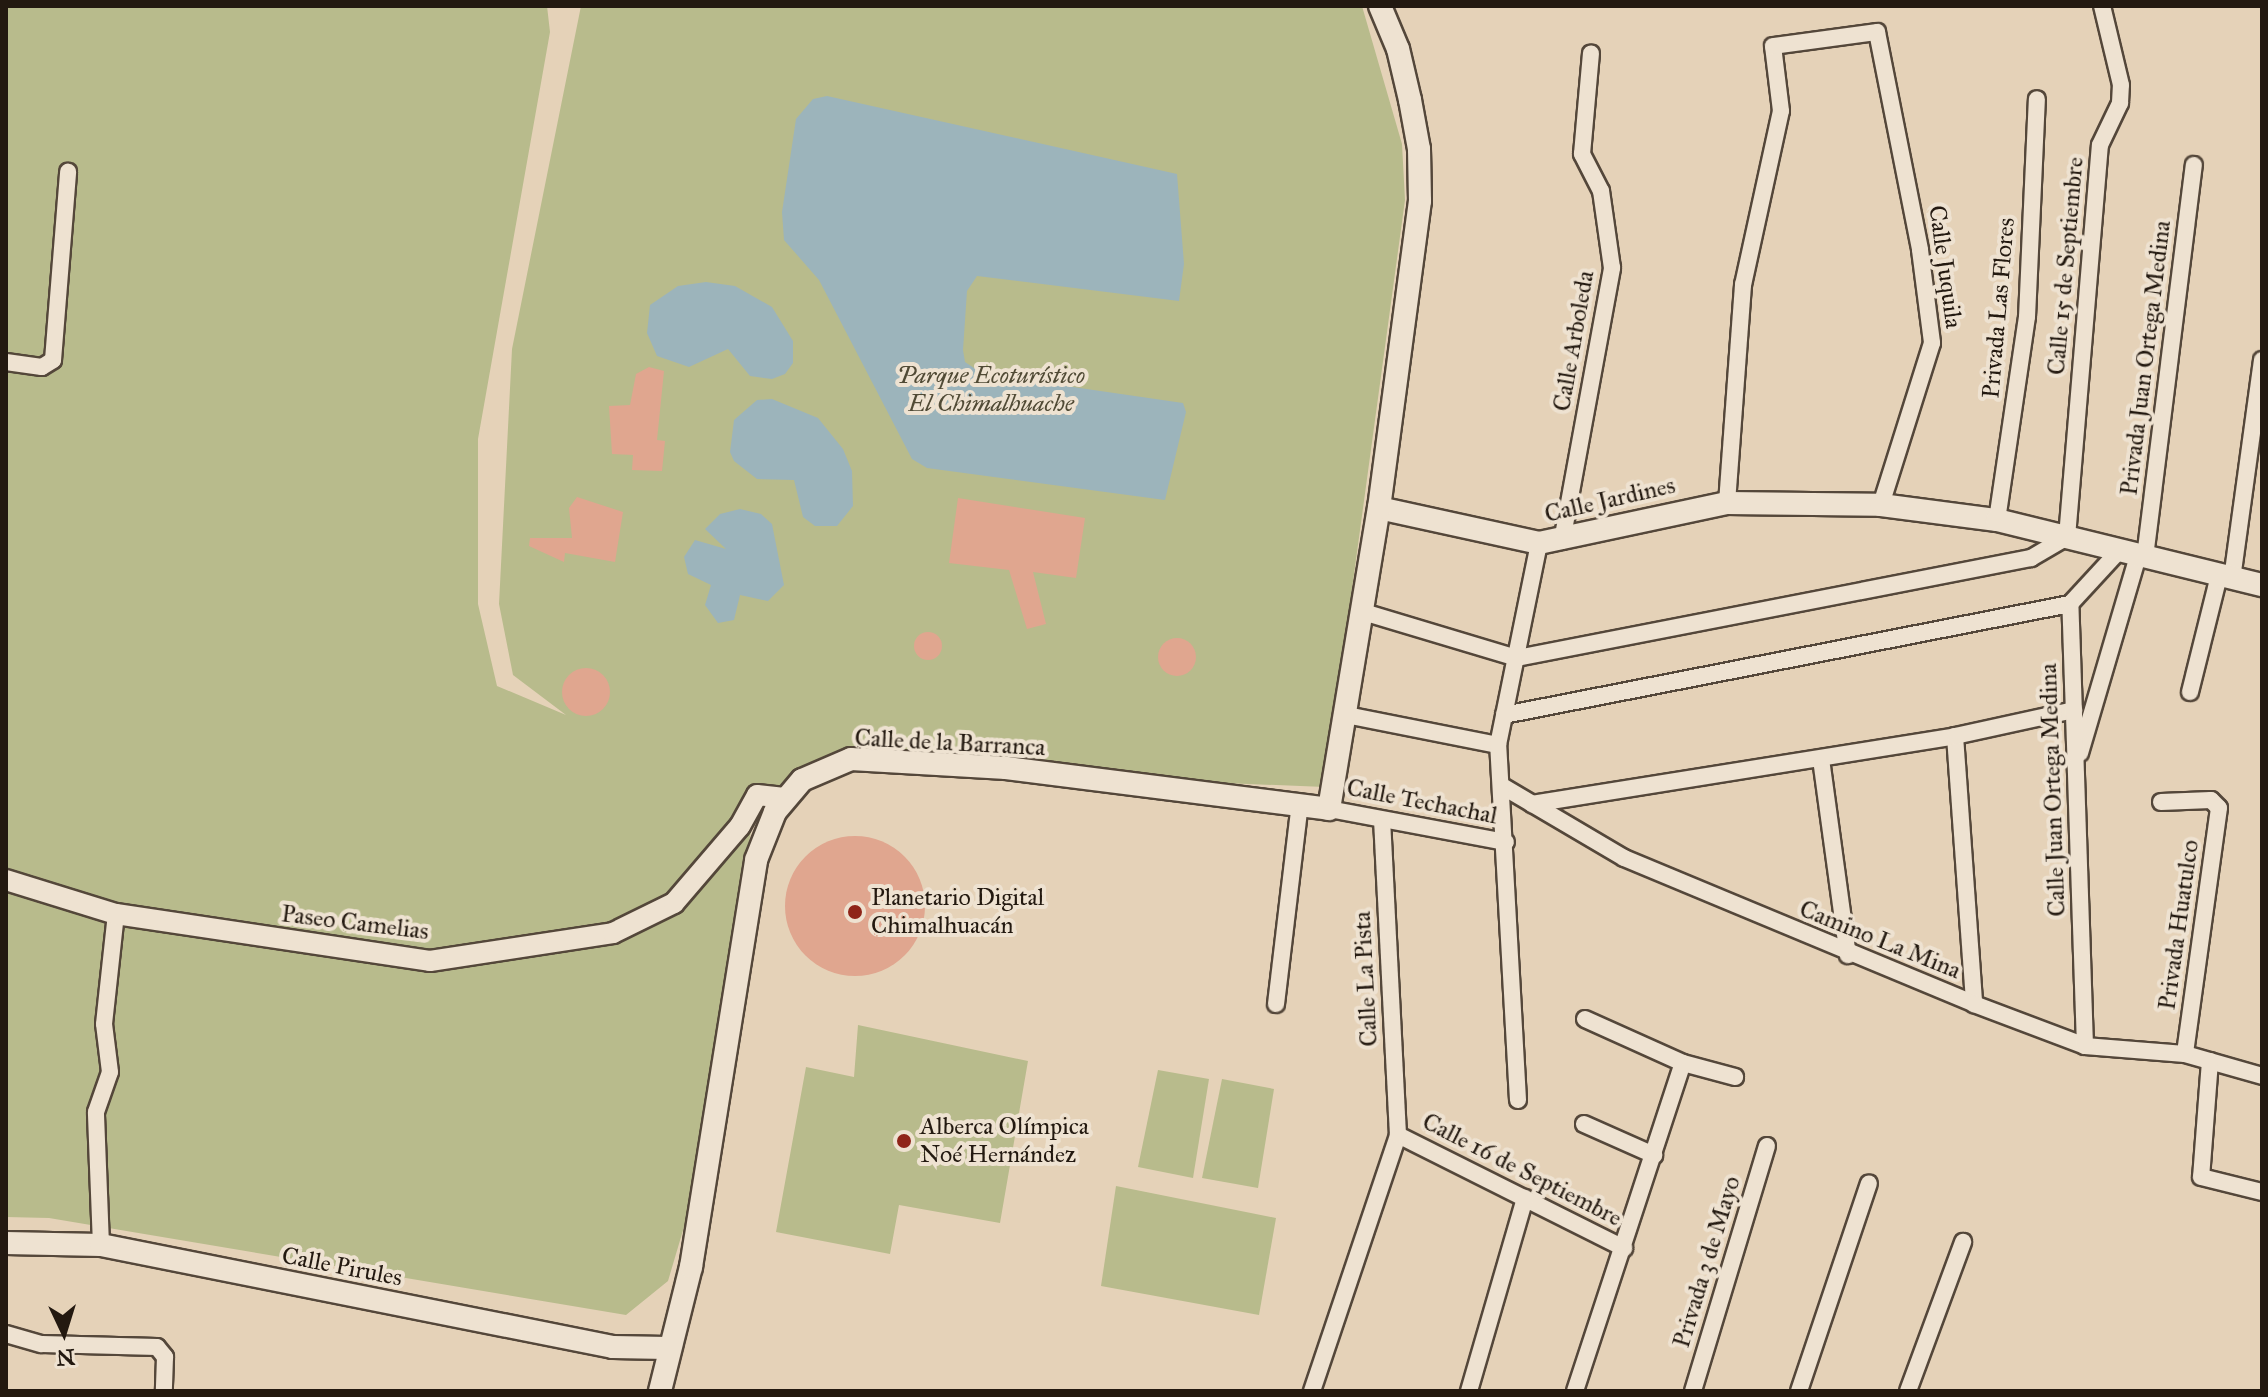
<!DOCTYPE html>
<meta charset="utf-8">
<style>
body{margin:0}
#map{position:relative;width:2268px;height:1397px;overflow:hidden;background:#e5d2b8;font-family:"IM FELL Great Primer",serif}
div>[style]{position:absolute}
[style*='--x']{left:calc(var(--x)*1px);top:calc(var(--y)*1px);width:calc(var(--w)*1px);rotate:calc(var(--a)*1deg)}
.green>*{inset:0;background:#b8bb8c}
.water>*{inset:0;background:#9cb4bb}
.building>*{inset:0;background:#e0a68f}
.round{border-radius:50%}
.roads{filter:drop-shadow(2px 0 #54473a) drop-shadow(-2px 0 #54473a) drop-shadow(0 2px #54473a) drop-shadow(0 -2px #54473a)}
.minor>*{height:16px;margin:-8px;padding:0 8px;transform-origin:8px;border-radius:8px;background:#eee2d1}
.tertiary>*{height:20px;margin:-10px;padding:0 10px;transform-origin:10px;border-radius:10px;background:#eee2d1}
.secondary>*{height:22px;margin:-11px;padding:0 11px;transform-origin:11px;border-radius:11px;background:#eee2d1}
.dots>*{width:22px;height:22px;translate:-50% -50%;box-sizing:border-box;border:4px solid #eee2d1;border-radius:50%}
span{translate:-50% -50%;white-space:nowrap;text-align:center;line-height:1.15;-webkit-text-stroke:8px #eee2d1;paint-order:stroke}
.street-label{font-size:24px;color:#231910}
.park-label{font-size:24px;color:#504a35;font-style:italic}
.poi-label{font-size:24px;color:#231910}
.left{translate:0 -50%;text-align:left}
.frame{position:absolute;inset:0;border:8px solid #231910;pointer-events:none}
.north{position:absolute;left:24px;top:1293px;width:80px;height:80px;-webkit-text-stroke:6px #eee2d1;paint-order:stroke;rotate:176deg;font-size:22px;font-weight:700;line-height:32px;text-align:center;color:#231910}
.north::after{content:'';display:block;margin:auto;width:28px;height:36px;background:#231910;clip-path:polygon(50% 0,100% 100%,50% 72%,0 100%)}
</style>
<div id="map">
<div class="green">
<i style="clip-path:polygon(6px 6px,547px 6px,550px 32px,478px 439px,478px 604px,497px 686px,566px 715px,513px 675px,499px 604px,512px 349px,581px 6px,1362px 6px,1402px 144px,1405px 200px,1325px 787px,826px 767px,785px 794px,757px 794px,689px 1210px,668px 1281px,626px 1315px,49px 1218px,6px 1217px)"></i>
<i style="clip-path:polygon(858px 1025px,1028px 1061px,1000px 1223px,899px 1205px,890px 1254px,776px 1232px,806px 1067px,854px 1077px)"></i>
<i style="clip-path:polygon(1158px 1070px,1209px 1079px,1193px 1178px,1138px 1167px)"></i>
<i style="clip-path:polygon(1222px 1079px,1274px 1089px,1258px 1188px,1202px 1178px)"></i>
<i style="clip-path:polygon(1116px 1186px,1276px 1218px,1259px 1315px,1101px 1286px)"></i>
</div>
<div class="water">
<i style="clip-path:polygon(827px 96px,1177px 174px,1184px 264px,1179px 301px,977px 276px,967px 291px,963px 350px,965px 362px,983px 374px,1183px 403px,1186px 412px,1165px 500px,927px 468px,912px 459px,819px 280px,784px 240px,782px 212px,796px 119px,813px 99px)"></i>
<i style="clip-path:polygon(706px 282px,735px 286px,772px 307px,793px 341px,793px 363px,785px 374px,772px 379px,750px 376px,728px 349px,689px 367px,657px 356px,647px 333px,650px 305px,678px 286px)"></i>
<i style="clip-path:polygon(772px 399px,818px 418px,843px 449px,852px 471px,853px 506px,837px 526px,815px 526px,803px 517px,794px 480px,757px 479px,734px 461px,730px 452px,734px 420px,757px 400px)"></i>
<i style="clip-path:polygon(740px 509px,761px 514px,772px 524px,784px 585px,768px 601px,740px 595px,734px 620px,718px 623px,705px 605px,711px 585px,688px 574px,684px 557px,695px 540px,726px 549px,705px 529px,720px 514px)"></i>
</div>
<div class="building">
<i style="clip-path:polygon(649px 367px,664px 371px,657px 440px,665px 441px,662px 471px,632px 470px,633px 455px,612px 454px,609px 406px,630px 405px,636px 374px)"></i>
<i style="clip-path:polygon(577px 497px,623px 512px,615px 562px,565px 553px,564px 562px,529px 546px,530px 538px,572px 538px,569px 508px)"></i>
<i style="clip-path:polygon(958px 498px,1085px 518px,1076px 578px,1033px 572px,1046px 624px,1027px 629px,1009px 570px,949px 563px)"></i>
<i class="round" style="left:914px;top:632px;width:28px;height:28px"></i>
<i class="round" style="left:1158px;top:638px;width:38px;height:38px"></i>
<i class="round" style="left:562px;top:668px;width:48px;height:48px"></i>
<i class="round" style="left:785px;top:836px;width:140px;height:140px"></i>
</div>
<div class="roads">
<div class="minor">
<i style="--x:6;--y:362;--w:36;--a:8"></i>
<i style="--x:42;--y:367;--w:13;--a:-32"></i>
<i style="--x:53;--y:360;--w:189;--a:-85.4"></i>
<i style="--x:1727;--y:503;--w:219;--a:-85.8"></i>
<i style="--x:1743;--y:285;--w:178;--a:-77.7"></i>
<i style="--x:1781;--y:111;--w:65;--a:-97"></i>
<i style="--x:1773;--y:46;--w:105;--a:-7.7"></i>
<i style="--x:1877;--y:32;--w:222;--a:78.8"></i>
<i style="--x:1920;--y:250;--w:94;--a:82.6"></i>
<i style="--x:1932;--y:343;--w:170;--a:107.5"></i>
<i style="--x:1997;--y:520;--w:205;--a:-81.6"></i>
<i style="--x:2027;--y:317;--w:218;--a:-87.4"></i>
<i style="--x:1562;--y:541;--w:278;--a:-79.6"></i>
<i style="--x:1612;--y:268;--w:78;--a:-98.1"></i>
<i style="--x:1601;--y:191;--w:42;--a:-117.2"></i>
<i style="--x:1582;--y:154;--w:101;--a:-84.9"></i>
<i style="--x:2145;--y:557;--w:395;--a:-82.9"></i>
<i style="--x:2232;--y:579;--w:221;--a:-82.2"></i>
<i style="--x:1360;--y:611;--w:164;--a:16.7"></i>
<i style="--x:1517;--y:658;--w:524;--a:-11.01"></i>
<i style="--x:2031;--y:558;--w:42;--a:-30.3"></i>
<i style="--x:2067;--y:537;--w:393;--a:-85.2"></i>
<i style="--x:2100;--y:145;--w:47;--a:-64.5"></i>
<i style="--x:2120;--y:103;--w:18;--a:-87"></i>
<i style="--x:2121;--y:85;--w:81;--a:-103.5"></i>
<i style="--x:2190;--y:692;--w:120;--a:-76"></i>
<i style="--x:1346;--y:715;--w:155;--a:11.2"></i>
<i style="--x:1504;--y:715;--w:577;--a:-11.1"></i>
<i style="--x:1955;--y:736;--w:269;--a:85.9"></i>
<i style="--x:2080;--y:753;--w:205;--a:-73.6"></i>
<i style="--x:1821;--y:759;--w:198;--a:82.2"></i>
<i style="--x:1502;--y:786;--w:142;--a:30.5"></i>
<i style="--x:1624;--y:858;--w:379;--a:22.6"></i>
<i style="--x:1974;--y:1004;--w:119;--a:20.7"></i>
<i style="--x:2085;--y:1046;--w:100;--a:4.6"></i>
<i style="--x:2185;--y:1054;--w:80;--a:15.9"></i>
<i style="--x:2161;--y:802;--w:50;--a:-2.3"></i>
<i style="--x:2211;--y:800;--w:11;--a:45"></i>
<i style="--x:2219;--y:808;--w:248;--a:97.9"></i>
<i style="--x:1532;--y:804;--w:428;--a:-9.1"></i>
<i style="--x:1955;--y:736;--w:122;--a:-12.3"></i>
<i style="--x:1329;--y:809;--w:180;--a:10.6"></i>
<i style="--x:1276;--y:1004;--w:202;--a:-83.2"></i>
<i style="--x:1585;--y:1019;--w:107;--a:24.2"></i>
<i style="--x:1683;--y:1063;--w:54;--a:15.1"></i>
<i style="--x:2085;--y:1046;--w:442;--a:-91.9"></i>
<i style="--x:2070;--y:604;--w:71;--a:-47.3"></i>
<i style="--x:2210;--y:1061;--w:116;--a:94.4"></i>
<i style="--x:2201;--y:1177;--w:63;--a:13.8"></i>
<i style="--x:1518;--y:1100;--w:356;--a:-93.2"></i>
<i style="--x:1498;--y:745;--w:206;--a:-78.5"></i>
<i style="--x:1584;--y:1124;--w:77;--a:23.9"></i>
<i style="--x:1398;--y:1135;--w:253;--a:26.6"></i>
<i style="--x:101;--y:1245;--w:133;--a:-92.2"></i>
<i style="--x:96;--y:1112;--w:42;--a:-70.7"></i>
<i style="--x:110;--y:1072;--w:48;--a:-97.1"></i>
<i style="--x:104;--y:1024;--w:111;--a:-83.8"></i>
<i style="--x:6;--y:1334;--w:37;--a:16"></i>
<i style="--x:42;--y:1344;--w:115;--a:1.5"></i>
<i style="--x:157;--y:1347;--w:13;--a:51"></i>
<i style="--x:165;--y:1357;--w:34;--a:92"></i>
<i style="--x:1312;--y:1391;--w:270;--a:-71.4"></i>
<i style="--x:1398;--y:1135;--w:315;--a:-92.9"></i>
<i style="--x:1469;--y:1391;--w:201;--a:-73.8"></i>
<i style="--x:1575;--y:1391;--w:345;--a:-71.8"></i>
<i style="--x:1693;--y:1391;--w:256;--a:-73.2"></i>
<i style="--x:1799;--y:1391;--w:219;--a:-71.4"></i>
<i style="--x:1908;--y:1391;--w:159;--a:-69.7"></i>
</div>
<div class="tertiary">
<i style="--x:6;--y:880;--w:115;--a:17.2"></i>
<i style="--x:116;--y:914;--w:317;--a:8.5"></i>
<i style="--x:430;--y:961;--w:185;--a:-8.7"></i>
<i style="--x:613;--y:933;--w:68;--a:-26.2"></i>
<i style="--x:674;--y:903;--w:101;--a:-49.4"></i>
<i style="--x:740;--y:826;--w:35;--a:-61"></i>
<i style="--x:757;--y:795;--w:30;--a:6"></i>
</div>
<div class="secondary">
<i style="--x:1379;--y:508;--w:164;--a:12.3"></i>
<i style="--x:1539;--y:543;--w:192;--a:-12"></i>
<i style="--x:1727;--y:503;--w:154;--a:0.7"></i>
<i style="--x:1881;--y:505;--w:117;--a:7.4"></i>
<i style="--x:1997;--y:520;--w:273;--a:13.8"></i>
<i style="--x:6;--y:1243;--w:95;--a:1.2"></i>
<i style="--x:101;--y:1245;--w:522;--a:11.27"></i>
<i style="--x:613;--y:1347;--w:54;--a:1.1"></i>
<i style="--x:660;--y:1391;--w:128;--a:-76"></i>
<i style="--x:691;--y:1267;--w:412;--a:-80.9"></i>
<i style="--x:756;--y:860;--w:52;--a:-68.4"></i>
<i style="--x:775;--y:812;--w:42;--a:-49.8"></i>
<i style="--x:802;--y:780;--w:53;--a:-23.2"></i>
<i style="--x:851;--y:759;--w:155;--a:3.3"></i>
<i style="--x:1006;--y:768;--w:326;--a:7.2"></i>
<i style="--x:1329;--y:809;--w:305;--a:-80.6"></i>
<i style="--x:1379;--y:508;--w:310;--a:-82.4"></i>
<i style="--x:1420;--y:201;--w:52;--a:-91.1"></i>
<i style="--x:1419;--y:149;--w:50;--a:-100.4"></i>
<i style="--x:1410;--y:100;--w:52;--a:-103.2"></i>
<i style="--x:1398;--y:49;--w:47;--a:-112.7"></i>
</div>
</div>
<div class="dots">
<i style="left:855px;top:912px;background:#8f2418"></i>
<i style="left:904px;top:1141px;background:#8f2418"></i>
</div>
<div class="street-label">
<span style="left:2066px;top:266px;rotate:-85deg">Calle 15 de Septiembre</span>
<span style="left:1945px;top:267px;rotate:82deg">Calle Juquila</span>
<span style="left:1999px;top:308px;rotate:-85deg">Privada Las Flores</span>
<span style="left:1574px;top:341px;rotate:-80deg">Calle Arboleda</span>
<span style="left:2146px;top:358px;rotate:-83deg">Privada Juan Ortega Medina</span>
<span style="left:1610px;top:500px;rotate:-13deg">Calle Jardines</span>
<span style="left:950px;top:743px;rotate:3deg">Calle de la Barranca</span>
<span style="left:2053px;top:790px;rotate:-92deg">Calle Juan Ortega Medina</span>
<span style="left:1422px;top:802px;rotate:11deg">Calle Techachal</span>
<span style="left:355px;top:923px;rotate:7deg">Paseo Camelias</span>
<span style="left:2179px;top:925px;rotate:-82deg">Privada Huatulco</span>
<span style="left:1880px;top:940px;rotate:22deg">Camino La Mina</span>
<span style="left:1366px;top:979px;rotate:-93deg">Calle La Pista</span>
<span style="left:1522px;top:1170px;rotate:27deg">Calle 16 de Septiembre</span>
<span style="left:1707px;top:1262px;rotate:-73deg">Privada 3 de Mayo</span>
<span style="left:342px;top:1267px;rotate:11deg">Calle Pirules</span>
</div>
<div class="park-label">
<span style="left:991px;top:390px">Parque Ecoturístico<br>El Chimalhuache</span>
</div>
<div class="poi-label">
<span class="left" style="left:871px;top:912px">Planetario Digital<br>Chimalhuacán</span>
<span class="left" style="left:920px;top:1141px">Alberca Olímpica<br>Noé Hernández</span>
</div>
<div class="frame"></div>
<div class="north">N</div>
</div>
